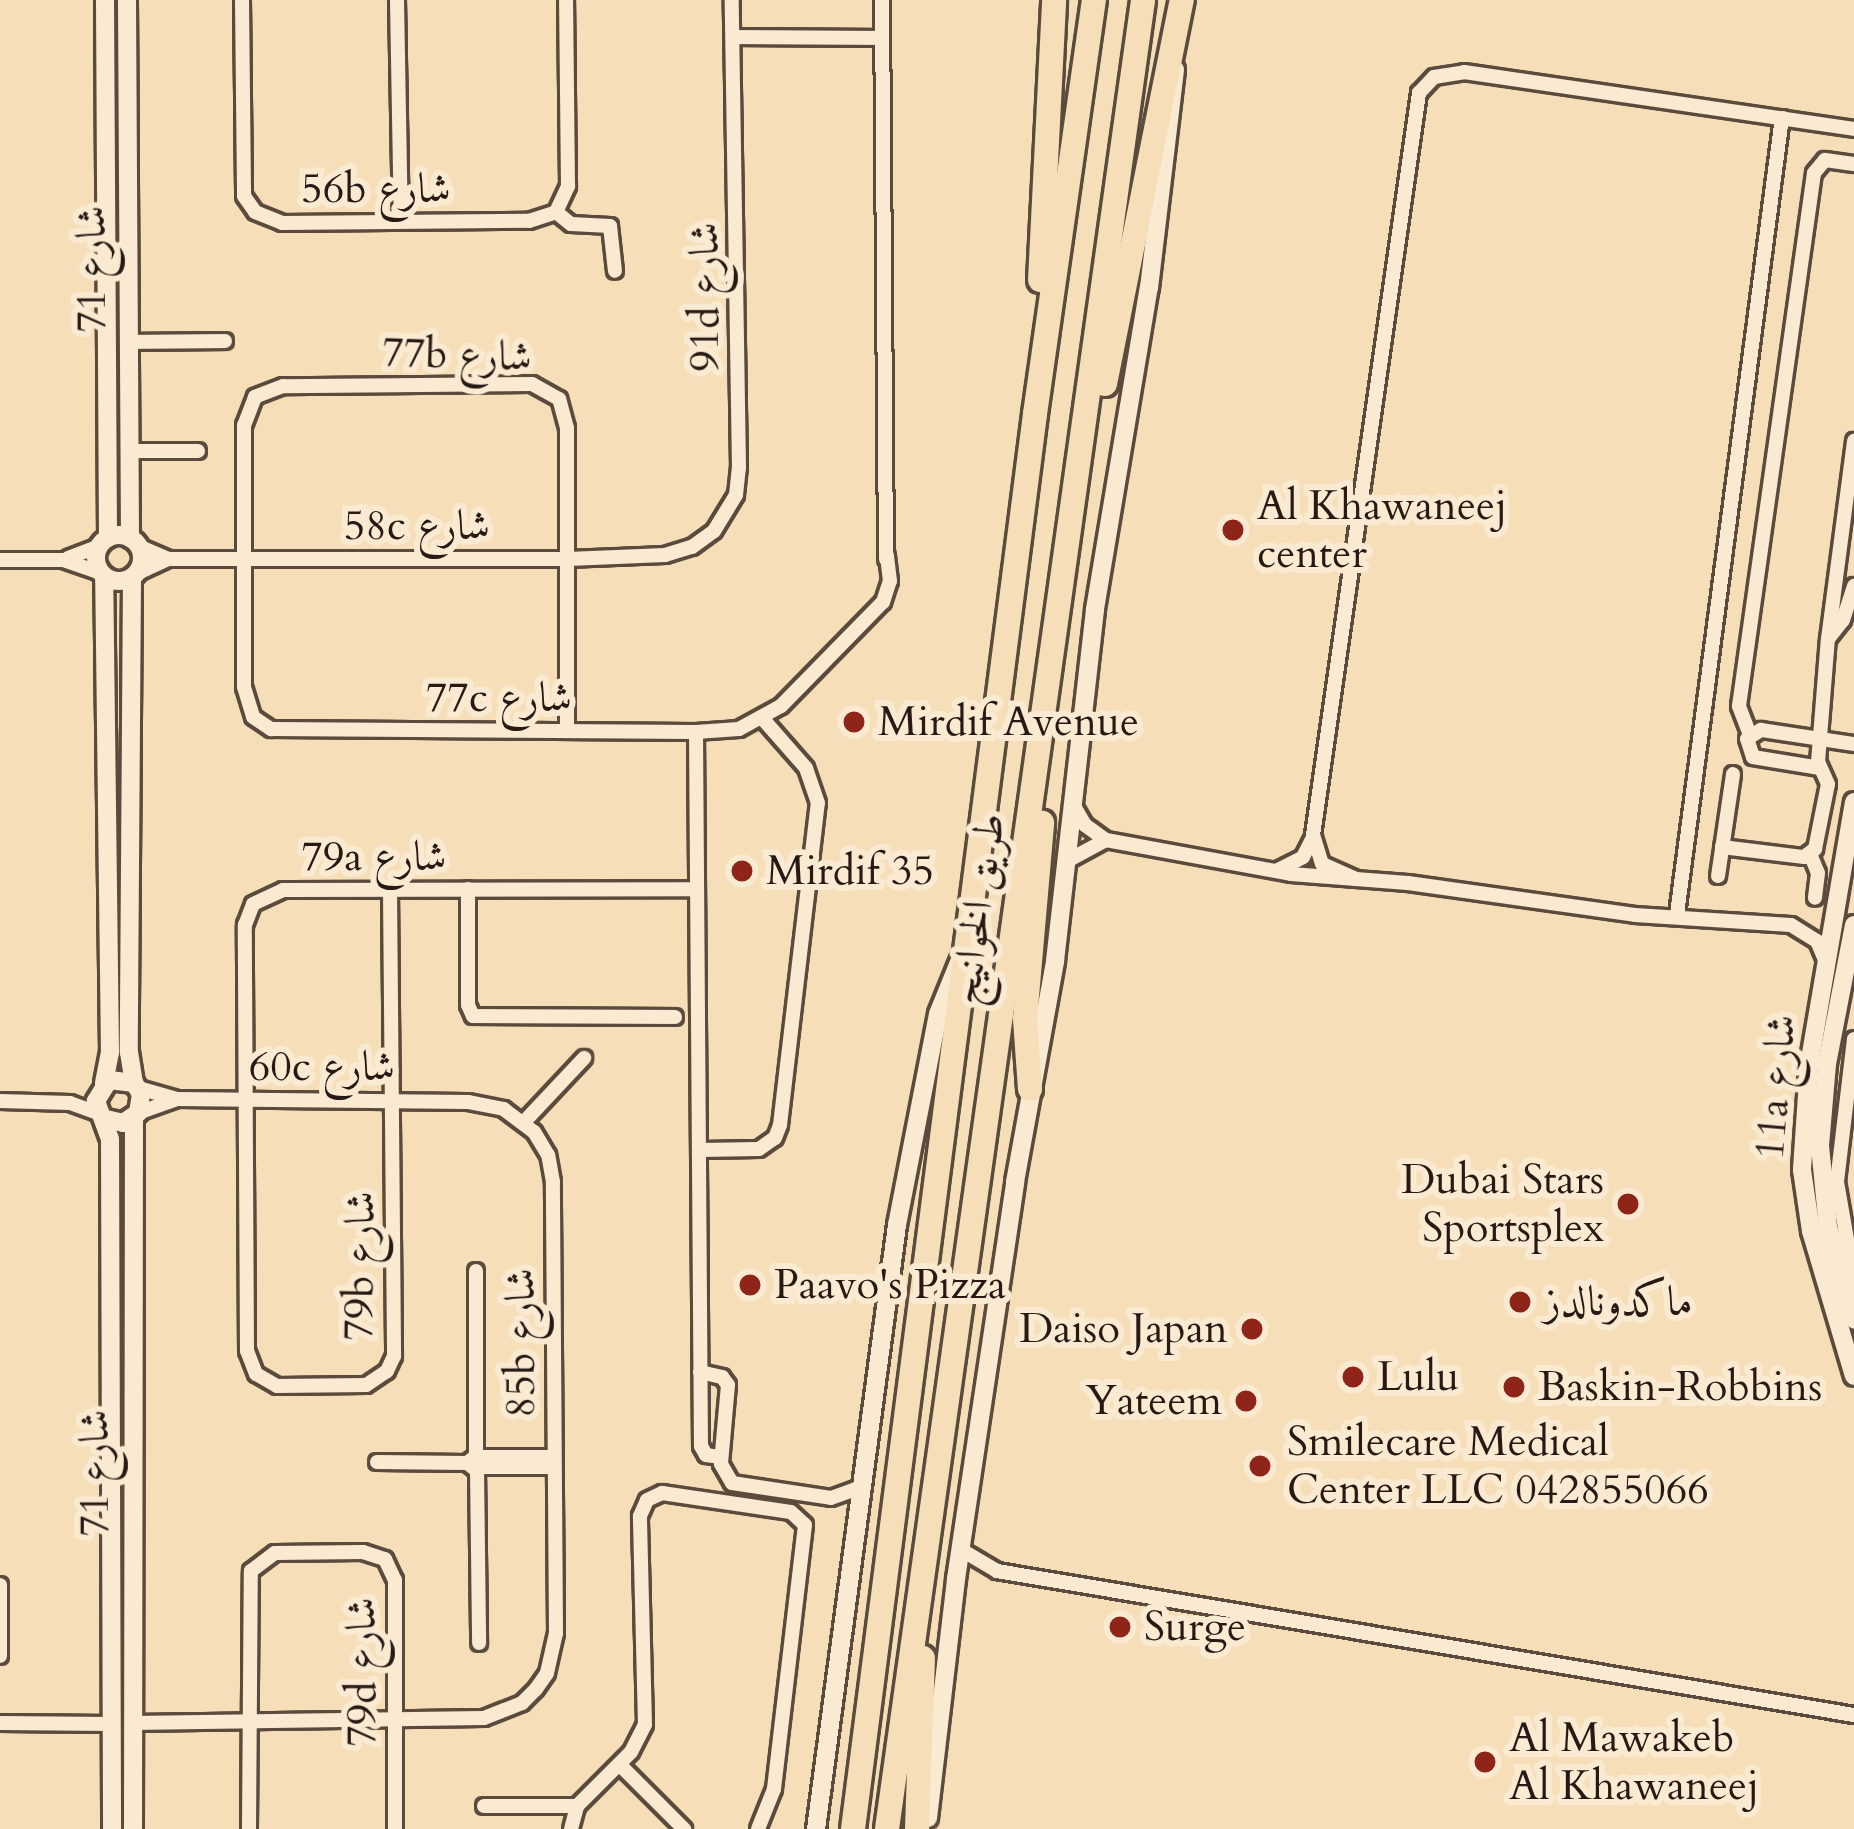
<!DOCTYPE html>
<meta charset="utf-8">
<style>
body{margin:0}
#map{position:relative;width:1854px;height:1829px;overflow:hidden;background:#f6dfb8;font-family:Cardo,Amiri,serif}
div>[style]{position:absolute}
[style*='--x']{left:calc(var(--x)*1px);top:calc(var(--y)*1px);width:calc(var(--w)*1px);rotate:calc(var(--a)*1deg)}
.roads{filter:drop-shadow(3px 0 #5b4b3d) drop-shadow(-3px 0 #5b4b3d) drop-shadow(0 3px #5b4b3d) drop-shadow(0 -3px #5b4b3d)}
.street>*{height:14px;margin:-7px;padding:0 7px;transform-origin:7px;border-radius:7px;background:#f9ead1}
.secondary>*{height:18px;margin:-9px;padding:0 9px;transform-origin:9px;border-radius:9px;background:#f9ead1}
.secondary>.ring{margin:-9px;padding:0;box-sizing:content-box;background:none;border:18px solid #f9ead1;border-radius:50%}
.highway>*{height:24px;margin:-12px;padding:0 12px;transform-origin:12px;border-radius:12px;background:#f6dfb8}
.dots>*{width:33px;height:33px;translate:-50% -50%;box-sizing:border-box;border:6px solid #f9ead1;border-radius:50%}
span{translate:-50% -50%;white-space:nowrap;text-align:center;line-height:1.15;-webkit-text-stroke:12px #f9ead1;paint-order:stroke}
.street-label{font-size:42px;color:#271a14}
.poi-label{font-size:42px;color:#271a14}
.left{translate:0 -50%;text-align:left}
.right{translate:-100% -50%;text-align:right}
</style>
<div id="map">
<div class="roads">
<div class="street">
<i style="--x:242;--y:0;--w:196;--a:89.4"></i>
<i style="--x:244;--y:196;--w:19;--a:55"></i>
<i style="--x:255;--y:212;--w:29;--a:22"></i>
<i style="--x:282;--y:223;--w:247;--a:-0.5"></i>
<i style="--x:529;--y:221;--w:28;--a:-18"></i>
<i style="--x:556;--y:212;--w:29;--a:-65"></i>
<i style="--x:568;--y:186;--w:186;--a:-90.6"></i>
<i style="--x:397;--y:0;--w:220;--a:89"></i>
<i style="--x:882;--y:0;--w:559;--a:89.59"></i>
<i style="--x:735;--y:37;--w:146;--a:0.4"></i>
<i style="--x:556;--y:212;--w:19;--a:39"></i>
<i style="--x:571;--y:224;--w:39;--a:3"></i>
<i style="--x:610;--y:226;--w:45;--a:83.7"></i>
<i style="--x:128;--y:342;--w:97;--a:-0.6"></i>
<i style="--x:128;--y:451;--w:70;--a:0"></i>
<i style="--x:138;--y:546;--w:33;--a:23"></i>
<i style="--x:168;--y:559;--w:400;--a:0"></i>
<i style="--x:568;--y:559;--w:97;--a:-2.4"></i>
<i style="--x:665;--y:555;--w:28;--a:-17"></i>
<i style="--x:692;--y:547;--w:27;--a:-36"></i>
<i style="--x:714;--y:531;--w:42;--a:-58.6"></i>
<i style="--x:736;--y:495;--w:27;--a:-84"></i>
<i style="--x:739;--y:468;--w:468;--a:-90.9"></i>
<i style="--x:68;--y:558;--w:33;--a:-21"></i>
<i style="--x:0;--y:560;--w:63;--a:0"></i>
<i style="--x:63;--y:560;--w:39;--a:19"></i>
<i style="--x:136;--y:574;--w:35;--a:-25"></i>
<i style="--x:1828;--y:639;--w:24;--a:-52"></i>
<i style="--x:1843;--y:620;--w:36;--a:-72"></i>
<i style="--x:567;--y:731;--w:303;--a:-90"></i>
<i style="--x:567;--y:428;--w:30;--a:-105"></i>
<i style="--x:559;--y:399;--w:31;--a:-151"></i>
<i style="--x:532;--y:384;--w:249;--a:179.5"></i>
<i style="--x:283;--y:386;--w:30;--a:159"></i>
<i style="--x:255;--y:397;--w:30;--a:111"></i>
<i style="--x:244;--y:425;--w:262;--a:90"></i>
<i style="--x:244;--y:687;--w:31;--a:73"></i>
<i style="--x:253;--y:717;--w:22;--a:34"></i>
<i style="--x:271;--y:729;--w:425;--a:0.4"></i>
<i style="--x:696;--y:732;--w:43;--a:-4"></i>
<i style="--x:739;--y:729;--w:48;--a:-28.7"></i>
<i style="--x:781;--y:706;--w:146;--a:-45.6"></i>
<i style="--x:883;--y:602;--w:22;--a:-72"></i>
<i style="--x:890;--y:581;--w:26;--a:-97"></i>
<i style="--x:696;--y:732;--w:714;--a:89.6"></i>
<i style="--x:701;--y:1446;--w:10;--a:61"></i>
<i style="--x:706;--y:1455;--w:15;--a:8"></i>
<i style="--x:1750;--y:735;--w:31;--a:-111"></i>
<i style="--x:1739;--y:706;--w:538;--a:-81.99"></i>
<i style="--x:1814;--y:173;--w:17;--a:-50"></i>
<i style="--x:1825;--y:160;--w:29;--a:8"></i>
<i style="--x:1820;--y:768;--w:68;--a:-170.7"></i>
<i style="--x:1753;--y:757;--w:19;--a:-108"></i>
<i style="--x:1747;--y:739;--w:17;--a:-33"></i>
<i style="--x:1761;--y:730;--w:94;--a:8.6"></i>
<i style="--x:1074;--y:806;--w:22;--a:60"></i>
<i style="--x:1085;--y:825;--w:26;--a:36"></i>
<i style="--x:1106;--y:840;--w:188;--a:10.4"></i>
<i style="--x:1291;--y:874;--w:117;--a:4.4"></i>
<i style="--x:1408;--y:883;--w:229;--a:8"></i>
<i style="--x:1635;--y:915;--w:156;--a:3.7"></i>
<i style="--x:1791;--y:925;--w:31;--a:32"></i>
<i style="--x:1817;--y:941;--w:23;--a:67"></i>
<i style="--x:1722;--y:847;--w:83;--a:7"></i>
<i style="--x:1804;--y:857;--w:14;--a:-36"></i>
<i style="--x:1815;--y:849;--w:66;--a:-78.7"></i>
<i style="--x:1828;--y:784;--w:24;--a:-114"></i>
<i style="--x:1818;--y:762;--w:123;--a:-85.4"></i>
<i style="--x:1828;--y:639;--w:200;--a:-82.5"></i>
<i style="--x:1811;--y:856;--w:18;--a:68"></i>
<i style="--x:1818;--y:873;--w:25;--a:97"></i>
<i style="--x:1067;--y:861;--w:44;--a:-28.3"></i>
<i style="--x:1276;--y:871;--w:30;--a:-27"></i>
<i style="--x:1303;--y:857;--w:20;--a:-63"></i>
<i style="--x:1718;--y:876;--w:103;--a:-81.6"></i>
<i style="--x:1356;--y:879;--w:37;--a:-156"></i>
<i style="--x:1322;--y:864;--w:30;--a:-107"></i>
<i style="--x:1313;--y:835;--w:750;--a:-81.87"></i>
<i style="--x:1419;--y:93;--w:22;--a:-47"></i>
<i style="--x:1434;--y:77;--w:30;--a:-9"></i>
<i style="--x:1464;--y:72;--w:394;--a:8.3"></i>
<i style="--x:468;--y:889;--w:116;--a:90"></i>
<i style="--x:468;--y:1005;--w:12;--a:66"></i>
<i style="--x:473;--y:1016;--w:202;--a:0.3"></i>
<i style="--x:390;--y:890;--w:466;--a:89.5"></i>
<i style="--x:394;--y:1356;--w:17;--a:115"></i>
<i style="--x:387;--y:1371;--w:25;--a:146"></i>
<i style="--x:366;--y:1385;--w:89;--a:179.4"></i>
<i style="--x:277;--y:1386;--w:24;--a:-150"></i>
<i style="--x:256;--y:1374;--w:25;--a:-111"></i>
<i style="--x:247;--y:1351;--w:426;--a:-90.3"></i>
<i style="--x:245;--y:925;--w:22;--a:-69"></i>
<i style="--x:253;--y:904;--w:33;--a:-25"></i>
<i style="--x:283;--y:890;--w:414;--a:-0.1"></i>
<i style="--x:1677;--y:914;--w:803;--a:-82.49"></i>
<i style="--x:1854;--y:1039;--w:144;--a:96.8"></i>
<i style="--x:1837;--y:1182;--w:98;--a:80.1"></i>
<i style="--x:0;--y:1101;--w:70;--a:1.6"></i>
<i style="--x:70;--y:1103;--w:33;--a:20"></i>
<i style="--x:138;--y:1113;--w:41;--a:-19.7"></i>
<i style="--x:524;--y:1122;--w:88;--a:-46.8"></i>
<i style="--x:700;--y:1150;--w:59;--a:-1"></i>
<i style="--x:759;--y:1149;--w:19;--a:-35"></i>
<i style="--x:775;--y:1138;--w:14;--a:-69"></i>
<i style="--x:780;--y:1125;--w:324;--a:-83.3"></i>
<i style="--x:818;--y:803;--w:37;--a:-109"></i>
<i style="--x:806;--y:768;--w:65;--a:-131.3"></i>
<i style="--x:700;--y:1372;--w:23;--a:13"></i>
<i style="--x:722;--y:1377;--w:10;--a:53"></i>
<i style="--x:728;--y:1385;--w:79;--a:95.1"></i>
<i style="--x:721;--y:1464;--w:22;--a:60"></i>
<i style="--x:732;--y:1483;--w:100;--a:8.6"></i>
<i style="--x:831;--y:1498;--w:32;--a:-20"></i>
<i style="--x:476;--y:1456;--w:185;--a:-90"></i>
<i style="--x:479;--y:1457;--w:75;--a:0"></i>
<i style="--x:377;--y:1462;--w:90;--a:0.6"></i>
<i style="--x:467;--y:1463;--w:10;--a:37"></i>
<i style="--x:475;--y:1469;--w:8;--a:-45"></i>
<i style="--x:481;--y:1463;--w:9;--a:-126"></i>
<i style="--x:476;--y:1456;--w:11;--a:142"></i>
<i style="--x:480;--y:1467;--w:74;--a:0"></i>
<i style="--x:477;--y:1469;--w:174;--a:89.3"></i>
<i style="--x:960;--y:1549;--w:43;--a:30.7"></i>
<i style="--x:997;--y:1571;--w:869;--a:9.54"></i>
<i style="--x:0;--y:1585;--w:71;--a:90"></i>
<i style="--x:0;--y:1723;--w:112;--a:0.5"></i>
<i style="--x:132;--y:1723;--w:352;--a:-0.8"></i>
<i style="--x:484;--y:1718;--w:41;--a:-21.5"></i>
<i style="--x:522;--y:1703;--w:20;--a:-45"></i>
<i style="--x:536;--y:1689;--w:19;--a:-55"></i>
<i style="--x:547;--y:1673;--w:41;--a:-77.3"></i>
<i style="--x:556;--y:1633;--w:451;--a:-90.4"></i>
<i style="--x:553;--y:1182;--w:27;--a:-100"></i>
<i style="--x:548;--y:1155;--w:27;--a:-121"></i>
<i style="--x:534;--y:1132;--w:38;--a:-143"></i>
<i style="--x:504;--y:1109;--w:37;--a:-169"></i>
<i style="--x:468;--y:1102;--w:291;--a:-179.4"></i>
<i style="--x:177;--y:1099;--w:41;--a:-164.2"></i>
<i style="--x:620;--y:1765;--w:91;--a:45"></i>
<i style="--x:484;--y:1806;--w:93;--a:0"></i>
<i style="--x:249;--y:1829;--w:258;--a:-89.6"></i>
<i style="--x:251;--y:1571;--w:30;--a:-37"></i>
<i style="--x:275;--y:1553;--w:88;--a:-0.7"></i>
<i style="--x:363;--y:1552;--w:23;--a:18"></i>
<i style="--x:385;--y:1559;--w:23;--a:65"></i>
<i style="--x:395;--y:1580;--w:249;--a:90"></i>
<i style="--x:571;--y:1829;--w:24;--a:-75"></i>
<i style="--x:577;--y:1806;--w:76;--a:-45"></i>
<i style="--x:631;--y:1752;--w:30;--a:-63"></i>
<i style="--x:645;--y:1725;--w:209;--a:-91.4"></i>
<i style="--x:640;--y:1516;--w:17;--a:-66"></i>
<i style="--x:647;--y:1500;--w:17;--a:-25"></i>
<i style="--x:662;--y:1493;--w:130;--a:8.4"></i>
<i style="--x:791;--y:1512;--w:19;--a:43"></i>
<i style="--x:805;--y:1525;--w:266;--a:96.7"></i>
<i style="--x:774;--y:1789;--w:43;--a:111.8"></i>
</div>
<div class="secondary">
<i style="--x:105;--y:0;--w:538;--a:89.68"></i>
<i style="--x:127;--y:0;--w:538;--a:89.68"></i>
<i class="ring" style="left:96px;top:535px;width:28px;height:28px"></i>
<i style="--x:132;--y:578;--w:474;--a:90.4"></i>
<i style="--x:129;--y:1052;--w:31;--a:81"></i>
<i style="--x:1854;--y:802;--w:268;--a:99.7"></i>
<i style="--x:1809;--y:1066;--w:104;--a:93.9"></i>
<i style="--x:1802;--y:1170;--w:62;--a:81.6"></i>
<i style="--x:1811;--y:1231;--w:151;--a:73.5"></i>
<i style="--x:1854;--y:925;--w:142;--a:101"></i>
<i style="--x:1827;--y:1064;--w:82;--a:94.9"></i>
<i style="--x:1820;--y:1146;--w:81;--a:84.4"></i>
<i style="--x:1828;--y:1227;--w:96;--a:74.2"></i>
<i style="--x:104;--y:1083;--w:31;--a:-79"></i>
<i style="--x:110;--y:1053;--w:476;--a:-90.7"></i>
<i style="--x:106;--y:1119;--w:17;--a:13"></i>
<i style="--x:123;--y:1123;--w:18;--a:-34"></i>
<i style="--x:138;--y:1113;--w:19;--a:-81"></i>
<i style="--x:141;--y:1094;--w:13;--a:-122"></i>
<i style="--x:134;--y:1083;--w:25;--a:-173"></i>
<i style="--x:109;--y:1080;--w:25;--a:122"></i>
<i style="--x:96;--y:1101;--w:40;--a:69.8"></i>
<i style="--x:110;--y:1139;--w:690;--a:89.83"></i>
<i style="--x:928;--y:1818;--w:241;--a:-83.3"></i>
<i style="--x:956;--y:1579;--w:401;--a:-81.5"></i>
<i style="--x:1015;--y:1182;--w:225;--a:-79.7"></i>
<i style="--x:1055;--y:961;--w:354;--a:-83.5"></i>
<i style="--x:1095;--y:609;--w:326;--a:-80.5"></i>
<i style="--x:1149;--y:288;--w:220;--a:-83.2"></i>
<i style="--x:133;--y:1829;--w:711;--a:-89.92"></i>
<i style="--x:816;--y:1829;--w:609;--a:-82.36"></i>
<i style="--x:897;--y:1225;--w:215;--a:-79"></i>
<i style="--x:938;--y:1014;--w:64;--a:-67.9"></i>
</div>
<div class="highway">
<i style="--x:1040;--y:280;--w:280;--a:-87.1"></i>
<i style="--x:1105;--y:384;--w:392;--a:-78.7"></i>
<i style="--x:1030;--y:1089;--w:70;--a:-94.1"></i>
<i style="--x:1025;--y:1019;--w:197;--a:-85"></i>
<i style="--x:853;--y:1829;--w:1427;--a:-82.67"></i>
<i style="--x:1035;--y:414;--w:418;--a:-81.9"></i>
<i style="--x:887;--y:1829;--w:1847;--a:-82.03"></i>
<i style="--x:917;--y:1829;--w:171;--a:-88"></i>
</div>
</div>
<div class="dots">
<i style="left:1233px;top:530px;background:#8f2418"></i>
<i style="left:854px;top:722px;background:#8f2418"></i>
<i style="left:742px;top:871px;background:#8f2418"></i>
<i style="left:1628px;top:1204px;background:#8f2418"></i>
<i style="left:750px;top:1285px;background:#8f2418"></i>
<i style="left:1520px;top:1302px;background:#8f2418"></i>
<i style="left:1252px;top:1329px;background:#8f2418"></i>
<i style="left:1353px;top:1377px;background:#8f2418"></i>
<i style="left:1514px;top:1387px;background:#8f2418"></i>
<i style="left:1246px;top:1401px;background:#8f2418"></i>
<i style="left:1260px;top:1466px;background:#8f2418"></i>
<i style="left:1120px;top:1627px;background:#8f2418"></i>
<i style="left:1485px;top:1762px;background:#8f2418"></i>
</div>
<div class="street-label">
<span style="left:376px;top:189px">56b شارع</span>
<span style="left:92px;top:269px;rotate:-90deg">شارع 71</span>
<span style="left:705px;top:297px;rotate:-90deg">91d شارع</span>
<span style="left:457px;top:355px;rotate:2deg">77b شارع</span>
<span style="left:417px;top:526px">58c شارع</span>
<span style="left:499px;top:698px">77c شارع</span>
<span style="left:374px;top:857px">79a شارع</span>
<span style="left:978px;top:909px;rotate:-82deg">طريق الخوانيج</span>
<span style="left:322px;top:1067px">60c شارع</span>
<span style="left:1776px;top:1087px;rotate:-85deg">11a شارع</span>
<span style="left:360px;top:1266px;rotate:-89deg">79b شارع</span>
<span style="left:521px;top:1343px;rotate:-90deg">85b شارع</span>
<span style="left:95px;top:1473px;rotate:-90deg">شارع 71</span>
<span style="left:362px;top:1672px;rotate:-90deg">79d شارع</span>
</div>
<div class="poi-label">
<span class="left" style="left:1257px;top:530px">Al Khawaneej<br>center</span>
<span class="left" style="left:878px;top:722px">Mirdif Avenue</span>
<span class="left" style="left:766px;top:871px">Mirdif 35</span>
<span class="right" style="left:1604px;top:1204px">Dubai Stars<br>Sportsplex</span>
<span class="left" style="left:774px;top:1285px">Paavo's Pizza</span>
<span class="left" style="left:1544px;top:1302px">ماكدونالدز</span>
<span class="right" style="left:1228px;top:1329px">Daiso Japan</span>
<span class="left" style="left:1377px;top:1377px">Lulu</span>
<span class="left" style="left:1538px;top:1387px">Baskin-Robbins</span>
<span class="right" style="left:1222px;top:1401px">Yateem</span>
<span class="left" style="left:1287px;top:1466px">Smilecare Medical<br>Center LLC 042855066</span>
<span class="left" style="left:1144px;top:1627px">Surge</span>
<span class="left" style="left:1509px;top:1762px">Al Mawakeb<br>Al Khawaneej</span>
</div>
</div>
